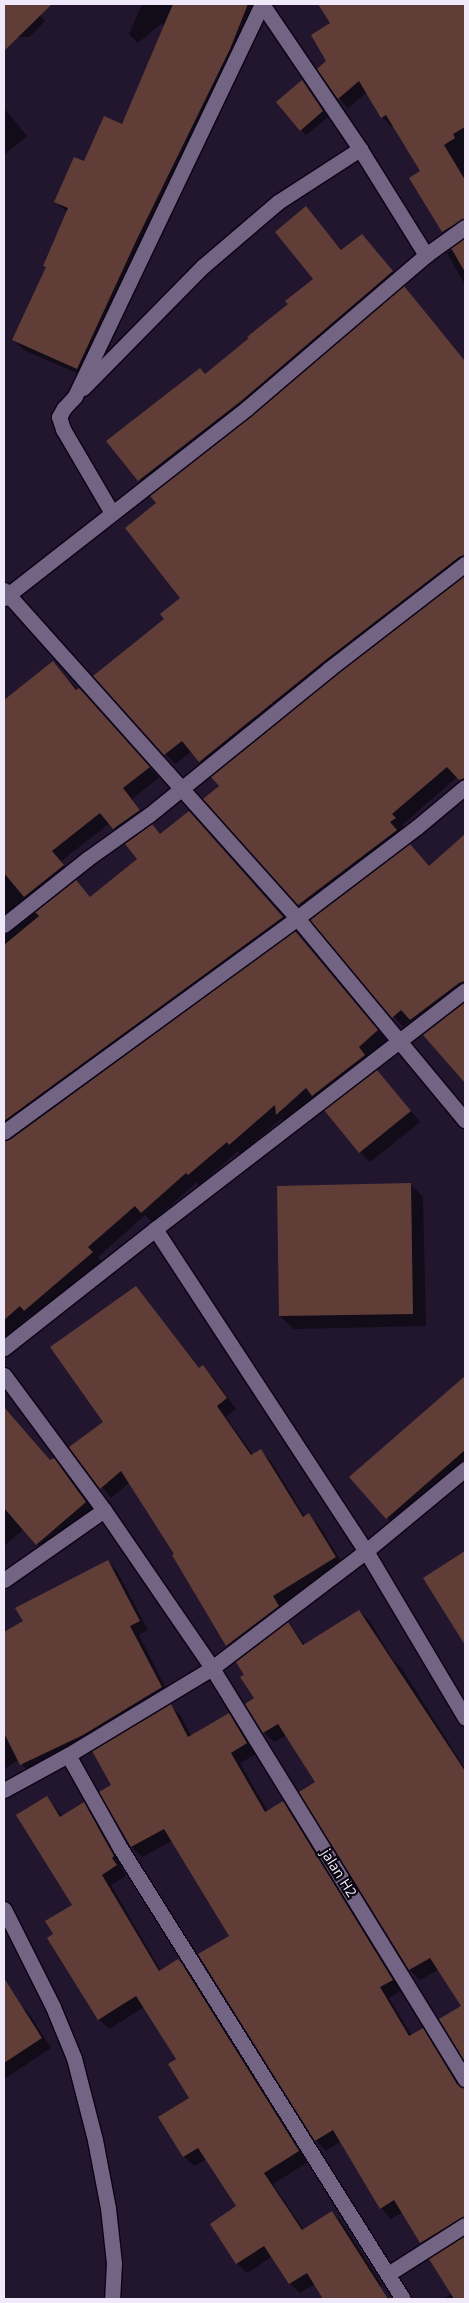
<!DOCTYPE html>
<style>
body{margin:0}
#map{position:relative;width:469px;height:2303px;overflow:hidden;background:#22152e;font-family:"Open Sans",sans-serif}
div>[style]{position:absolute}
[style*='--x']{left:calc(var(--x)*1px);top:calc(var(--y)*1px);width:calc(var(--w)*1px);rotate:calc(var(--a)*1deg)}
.shadow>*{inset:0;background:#0007}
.building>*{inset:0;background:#603e37}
.roads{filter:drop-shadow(1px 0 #0b0216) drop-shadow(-1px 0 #0b0216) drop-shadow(0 1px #0b0216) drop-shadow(0 -1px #0b0216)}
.minor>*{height:15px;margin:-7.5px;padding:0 7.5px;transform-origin:7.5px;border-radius:7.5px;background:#726482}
span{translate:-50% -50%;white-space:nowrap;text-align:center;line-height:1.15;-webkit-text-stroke:4.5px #09050e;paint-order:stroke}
.street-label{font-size:14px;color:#f0e9fa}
.frame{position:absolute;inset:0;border:5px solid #f0e9fa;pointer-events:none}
</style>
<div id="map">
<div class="shadow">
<i style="clip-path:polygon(4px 4px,28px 4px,45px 21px,29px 37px,18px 37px,4px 22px)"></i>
<i style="clip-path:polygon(142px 4px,263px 4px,88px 378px,24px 350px,14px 340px,47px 268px,44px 265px,68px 213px,56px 202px,84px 163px,122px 125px,165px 26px,161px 24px,138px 43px,129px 34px)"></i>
<i style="clip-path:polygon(320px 4px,465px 4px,465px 233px,453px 241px,443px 231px,422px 172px,394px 126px,392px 127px,382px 117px,367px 92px,348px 108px,339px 98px,328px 61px,332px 24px)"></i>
<i style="clip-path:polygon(302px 82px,328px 117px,306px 135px,301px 130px)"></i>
<i style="clip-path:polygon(4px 108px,27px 136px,4px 155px)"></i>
<i style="clip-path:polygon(306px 208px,343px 251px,362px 235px,402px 282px,149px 490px,107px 441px,205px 375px,289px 304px,315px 279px)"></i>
<i style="clip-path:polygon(465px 240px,465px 285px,447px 253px)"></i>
<i style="clip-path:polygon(404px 288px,465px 361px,465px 570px,210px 771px,192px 751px,175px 764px,95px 676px,166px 619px,182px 598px,157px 503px,254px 416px)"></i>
<i style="clip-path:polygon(465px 577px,465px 785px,457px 777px,402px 825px,405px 828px,309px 914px,205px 799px,336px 677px)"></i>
<i style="clip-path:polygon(53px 663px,159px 778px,132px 799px,149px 820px,124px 838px,110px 823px,61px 861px,73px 876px,8px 928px,5px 936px,76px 882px,91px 898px,139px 859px,161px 835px,198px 822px,292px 927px,13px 1131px,4px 1122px,4px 700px)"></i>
<i style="clip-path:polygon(465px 836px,465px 997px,421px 1030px,412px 1020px,403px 1027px,312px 920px,429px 867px)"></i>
<i style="clip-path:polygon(295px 932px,387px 1041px,286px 1124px,281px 1119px,240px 1154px,238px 1151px,199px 1185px,197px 1182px,152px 1222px,145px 1215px,98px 1257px,102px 1262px,35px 1320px,30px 1316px,4px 1339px,4px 1157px)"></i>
<i style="clip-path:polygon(465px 1003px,465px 1081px,424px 1035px)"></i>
<i style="clip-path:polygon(377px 1071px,420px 1122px,370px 1162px,360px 1152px)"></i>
<i style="clip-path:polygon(410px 1184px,423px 1197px,426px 1326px,294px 1329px,280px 1316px)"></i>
<i style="clip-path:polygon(136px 1288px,200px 1369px,203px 1367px,213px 1377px,236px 1409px,226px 1417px,253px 1455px,261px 1451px,271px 1461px,305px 1517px,309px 1515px,319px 1525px,345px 1568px,237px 1655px,227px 1645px,176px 1554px,130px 1482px,111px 1498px,70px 1447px,105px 1422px)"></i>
<i style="clip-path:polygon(465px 1378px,465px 1474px,400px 1531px,351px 1477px)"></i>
<i style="clip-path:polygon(4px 1407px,51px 1461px,53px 1459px,63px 1469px,95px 1512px,47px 1554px,24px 1529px,4px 1546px)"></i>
<i style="clip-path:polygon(465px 1553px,465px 1636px,455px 1626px,425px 1578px)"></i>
<i style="clip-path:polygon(108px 1562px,117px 1571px,148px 1630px,139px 1635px,170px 1697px,30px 1774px,19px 1760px,4px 1769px,4px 1633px,25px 1622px)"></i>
<i style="clip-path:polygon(359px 1611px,370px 1621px,393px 1660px,403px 1670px,465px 1769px,465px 2061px,441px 2019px,463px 2007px,439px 1969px,420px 1980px,410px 1970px,301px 1792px,317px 1783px,287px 1735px,274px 1742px,264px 1732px,256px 1699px,288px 1623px,305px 1645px)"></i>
<i style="clip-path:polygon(170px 1705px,181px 1716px,191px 1736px,228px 1714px,239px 1725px,256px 1754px,240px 1763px,268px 1812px,283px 1803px,293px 1813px,402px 1990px,389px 1998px,412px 2036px,423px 2030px,433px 2040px,465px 2088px,465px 2231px,431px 2252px,421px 2242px,403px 2212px,391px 2219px,381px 2208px,341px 2141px,326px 2151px,316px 2140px,230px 1937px,172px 1841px,142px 1857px,132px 1847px,101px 1792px,112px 1785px)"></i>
<i style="clip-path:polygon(47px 1798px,63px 1817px,83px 1804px,93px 1814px,123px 1867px,121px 1868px,126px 1876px,111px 1885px,161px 1971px,178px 1961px,191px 1975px,308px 2162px,273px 2184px,304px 2230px,332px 2212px,342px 2222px,382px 2285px,357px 2299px,324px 2299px,315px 2284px,300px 2293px,290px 2284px,273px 2256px,247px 2273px,237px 2263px,211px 2224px,238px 2207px,207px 2159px,194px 2166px,184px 2157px,160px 2118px,191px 2098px,177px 2060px,144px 2007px,109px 2029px,99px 2019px,49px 1939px,55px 1935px,74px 1906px)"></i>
<i style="clip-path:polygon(18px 2002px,28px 2012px,51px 2048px,4px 2079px,4px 2011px)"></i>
<i style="clip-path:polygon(465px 2287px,465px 2299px,443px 2299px)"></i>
</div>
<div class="building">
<i style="clip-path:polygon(4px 4px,52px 4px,4px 51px)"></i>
<i style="clip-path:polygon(173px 4px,248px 4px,230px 49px,137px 239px,77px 369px,12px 340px,46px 267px,43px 266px,68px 208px,54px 202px,74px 157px,84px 161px,104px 116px,122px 124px)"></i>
<i style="clip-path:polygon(318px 4px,465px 4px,465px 127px,453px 134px,455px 138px,444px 145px,465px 180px,465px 218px,442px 232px,409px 178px,420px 171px,386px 115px,381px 118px,359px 81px,338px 99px,317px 69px,326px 61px,311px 35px,330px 23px)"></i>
<i style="clip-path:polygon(302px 80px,323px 111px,300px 131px,276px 102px)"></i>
<i style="clip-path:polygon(306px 206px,341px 250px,362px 234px,393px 271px,241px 401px,138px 481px,106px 441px,200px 368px,205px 374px,249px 338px,247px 337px,288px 304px,285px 301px,313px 279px,275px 232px)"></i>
<i style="clip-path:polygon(465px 238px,465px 272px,451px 248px)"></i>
<i style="clip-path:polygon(404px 286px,465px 361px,465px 555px,459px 557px,323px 662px,199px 762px,182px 741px,164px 755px,93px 676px,164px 619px,160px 614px,180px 598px,125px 528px,156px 503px,150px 496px,253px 415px)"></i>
<i style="clip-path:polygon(465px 576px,465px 778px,459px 780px,447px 767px,392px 814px,396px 818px,390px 822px,397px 830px,298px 905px,203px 799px,219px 786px,211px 777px,335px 676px)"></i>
<i style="clip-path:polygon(53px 661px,76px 690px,79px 688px,150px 767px,123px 788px,140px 810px,113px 829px,100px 813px,52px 851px,64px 865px,24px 897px,4px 873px,4px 700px)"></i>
<i style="clip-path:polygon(189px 811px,283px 917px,4px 1121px,4px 945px,39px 916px,35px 912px,76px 880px,90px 897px,137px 859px,125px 844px,152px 824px,160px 834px)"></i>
<i style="clip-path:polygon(465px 834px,465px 981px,459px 983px,410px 1020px,401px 1010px,392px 1018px,310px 920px,410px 844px,429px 866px)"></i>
<i style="clip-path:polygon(295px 931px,378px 1030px,359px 1047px,365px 1055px,312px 1096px,306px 1088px,276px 1115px,275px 1105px,229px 1145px,227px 1142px,188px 1175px,186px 1173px,141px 1213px,135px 1206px,88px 1247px,93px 1252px,24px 1311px,20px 1306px,4px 1320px,4px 1141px,10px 1140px)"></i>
<i style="clip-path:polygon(465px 1002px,465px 1083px,423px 1035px)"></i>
<i style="clip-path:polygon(377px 1070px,411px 1111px,359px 1153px,324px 1110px)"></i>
<i style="clip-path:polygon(411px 1183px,413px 1314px,279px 1316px,277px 1186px)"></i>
<i style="clip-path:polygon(136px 1286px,199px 1368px,203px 1365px,227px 1398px,217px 1406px,251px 1455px,261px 1449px,303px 1517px,309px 1513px,336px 1557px,273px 1596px,279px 1606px,226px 1646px,172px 1555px,174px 1554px,121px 1471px,100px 1489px,69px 1447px,103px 1422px,50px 1347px)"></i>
<i style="clip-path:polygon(465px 1376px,465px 1450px,386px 1519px,349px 1477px)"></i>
<i style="clip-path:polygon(4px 1407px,50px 1460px,54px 1458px,86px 1502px,36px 1545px,4px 1508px)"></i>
<i style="clip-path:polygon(465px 1551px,465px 1645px,423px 1578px)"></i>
<i style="clip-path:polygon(108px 1560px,140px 1621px,130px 1626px,162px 1687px,83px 1735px,20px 1765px,4px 1733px,4px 1632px,23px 1621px,15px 1608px)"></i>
<i style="clip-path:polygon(359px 1610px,465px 1771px,465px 2062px,439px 2019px,461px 2006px,430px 1958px,409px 1970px,299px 1792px,315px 1782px,278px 1724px,263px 1733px,245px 1704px,254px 1698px,240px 1677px,244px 1675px,236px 1662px,288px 1622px,303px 1645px)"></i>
<i style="clip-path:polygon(171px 1704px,188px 1737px,229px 1713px,247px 1743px,231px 1753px,265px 1812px,283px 1801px,393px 1980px,380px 1987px,409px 2036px,423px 2028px,457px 2084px,465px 2088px,465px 2216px,420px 2243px,394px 2200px,380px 2209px,333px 2130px,315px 2141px,198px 1954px,229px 1936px,164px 1829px,131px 1847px,99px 1792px,111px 1785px,92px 1751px)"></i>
<i style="clip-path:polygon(47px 1796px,60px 1817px,84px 1802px,114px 1856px,112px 1858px,117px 1865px,102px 1875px,159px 1971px,178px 1959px,182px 1964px,299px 2151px,264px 2173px,302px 2230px,332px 2211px,388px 2299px,323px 2299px,307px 2273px,289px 2284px,264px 2246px,236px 2264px,210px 2224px,236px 2206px,198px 2148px,183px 2157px,158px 2117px,189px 2098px,168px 2064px,176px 2059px,136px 1996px,98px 2020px,47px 1938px,53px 1934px,45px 1921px,72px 1905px,16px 1815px)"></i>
<i style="clip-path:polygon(4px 1978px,42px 2038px,4px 2063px)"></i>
<i style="clip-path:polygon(465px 2236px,465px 2299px,454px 2299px,429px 2259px)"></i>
</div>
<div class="roads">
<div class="minor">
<i style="--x:262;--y:4;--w:175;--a:55.9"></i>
<i style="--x:360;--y:149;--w:125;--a:58.1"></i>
<i style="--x:83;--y:388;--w:170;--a:-45.5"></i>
<i style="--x:202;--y:267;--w:100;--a:-40.5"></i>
<i style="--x:278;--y:202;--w:98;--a:-32.9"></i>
<i style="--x:112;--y:513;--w:97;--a:-120.3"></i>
<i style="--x:63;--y:429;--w:13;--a:-108"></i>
<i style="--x:59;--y:417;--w:10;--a:-61"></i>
<i style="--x:64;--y:408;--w:16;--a:-47"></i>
<i style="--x:75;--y:396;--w:434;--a:-64.5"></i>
<i style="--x:4;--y:590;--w:440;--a:48.2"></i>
<i style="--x:297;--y:918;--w:263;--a:50.3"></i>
<i style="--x:4;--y:598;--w:308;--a:-38"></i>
<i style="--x:247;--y:408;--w:235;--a:-40.5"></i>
<i style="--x:426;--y:255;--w:48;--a:-35.7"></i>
<i style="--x:4;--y:925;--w:106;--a:-38.5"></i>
<i style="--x:87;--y:859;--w:76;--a:-35.4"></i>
<i style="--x:149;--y:815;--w:232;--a:-39"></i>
<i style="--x:329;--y:669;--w:172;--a:-37.7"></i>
<i style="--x:4;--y:1132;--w:363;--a:-36.1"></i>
<i style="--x:297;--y:918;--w:151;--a:-37.2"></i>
<i style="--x:417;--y:827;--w:62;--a:-39.8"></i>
<i style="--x:155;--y:1229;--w:385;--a:56.8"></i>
<i style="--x:366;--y:1551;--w:194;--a:59.3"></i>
<i style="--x:4;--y:1348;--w:192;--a:-38.2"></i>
<i style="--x:155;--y:1229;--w:391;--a:-37.6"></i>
<i style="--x:4;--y:1375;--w:168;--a:53.5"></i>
<i style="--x:104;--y:1510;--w:191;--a:55.6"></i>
<i style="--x:212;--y:1668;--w:483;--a:58.4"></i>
<i style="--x:4;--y:1580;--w:122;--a:-35"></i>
<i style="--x:68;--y:1755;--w:104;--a:60.7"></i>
<i style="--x:119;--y:1846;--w:535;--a:57.92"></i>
<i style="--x:4;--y:1790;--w:73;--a:-28.7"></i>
<i style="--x:68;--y:1755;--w:168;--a:-31.1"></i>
<i style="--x:212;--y:1668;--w:193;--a:-37.2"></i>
<i style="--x:366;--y:1551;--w:129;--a:-39.6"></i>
<i style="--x:4;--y:1909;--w:110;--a:63.4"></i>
<i style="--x:53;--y:2007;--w:55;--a:67.6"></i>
<i style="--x:74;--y:2058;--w:85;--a:75.6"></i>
<i style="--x:95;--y:2140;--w:69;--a:79.2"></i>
<i style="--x:108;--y:2208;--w:55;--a:83.8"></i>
<i style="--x:114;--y:2263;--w:36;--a:93"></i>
<i style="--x:388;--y:2274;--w:91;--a:-32.5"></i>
</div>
</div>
<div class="street-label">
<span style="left:339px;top:1873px;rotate:58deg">jalan H2</span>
</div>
<div class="frame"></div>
</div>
